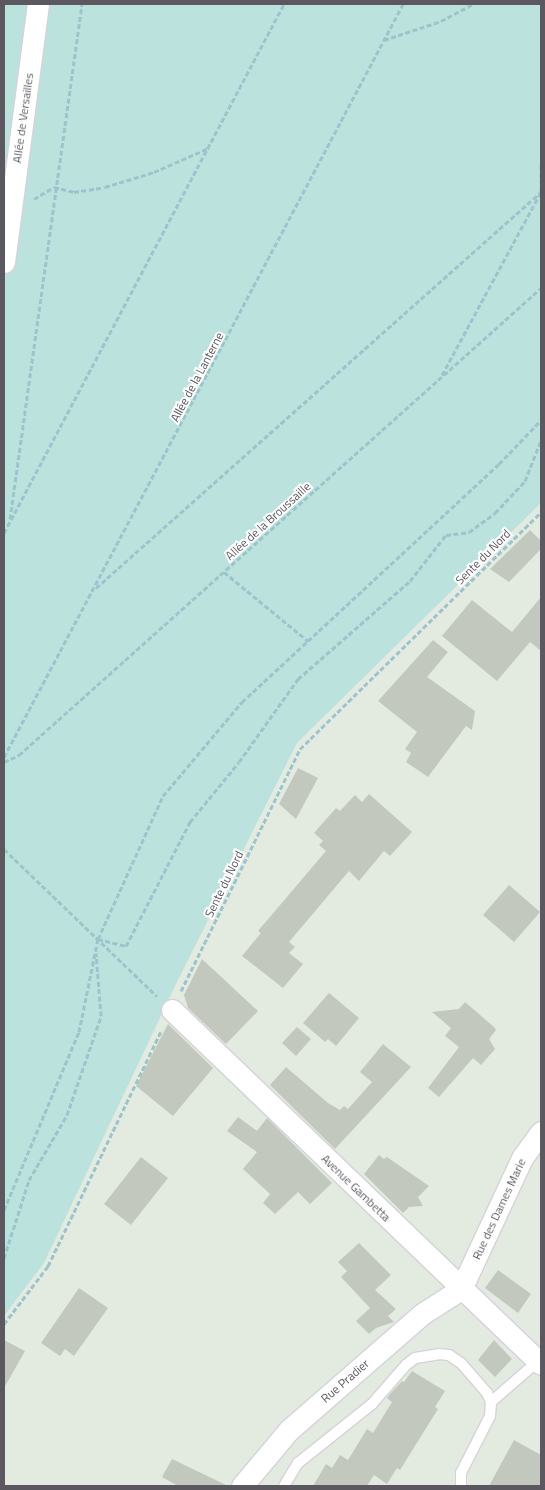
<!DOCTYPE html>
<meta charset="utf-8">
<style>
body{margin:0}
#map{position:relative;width:545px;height:1490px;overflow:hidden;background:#e3ebe0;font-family:"Titillium Web",sans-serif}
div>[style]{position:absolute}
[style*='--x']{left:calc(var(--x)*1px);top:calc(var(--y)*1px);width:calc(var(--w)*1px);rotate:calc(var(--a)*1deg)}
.green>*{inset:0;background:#bce2de}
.building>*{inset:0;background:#c2c8be}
.path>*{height:3px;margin-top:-1.5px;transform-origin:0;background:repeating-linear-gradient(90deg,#9cc4cc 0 5px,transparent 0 7.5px)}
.roads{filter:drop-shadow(1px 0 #d6d2d9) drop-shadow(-1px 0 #d6d2d9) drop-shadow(0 1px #d6d2d9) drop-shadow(0 -1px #d6d2d9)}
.service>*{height:10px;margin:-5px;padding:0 5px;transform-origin:5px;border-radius:5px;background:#fff}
.minor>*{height:21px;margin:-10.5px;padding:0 10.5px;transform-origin:10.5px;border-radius:10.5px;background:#fff}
span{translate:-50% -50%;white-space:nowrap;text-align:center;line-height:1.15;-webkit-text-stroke:4px #fff;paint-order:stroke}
.street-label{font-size:12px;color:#5c5860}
.frame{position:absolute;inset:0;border:5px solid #5c5860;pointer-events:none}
</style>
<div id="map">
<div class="green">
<i style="clip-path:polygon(4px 4px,541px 4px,541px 503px,297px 743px,177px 982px,44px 1263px,4px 1316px)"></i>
</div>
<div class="building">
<i style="clip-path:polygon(530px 530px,541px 541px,541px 549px,509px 582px,490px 569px)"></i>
<i style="clip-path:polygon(541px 597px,541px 651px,530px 642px,497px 681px,442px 636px,472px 600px,512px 632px)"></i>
<i style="clip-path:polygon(433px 640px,448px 652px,427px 677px,475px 711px,472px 730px,466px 726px,428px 777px,406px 762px,411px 753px,405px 749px,417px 732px,378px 701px)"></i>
<i style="clip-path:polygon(298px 768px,318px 778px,296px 819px,279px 804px)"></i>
<i style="clip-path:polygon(369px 794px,412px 832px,390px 856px,384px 851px,359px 881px,349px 871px,289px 942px,295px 947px,289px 953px,303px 964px,283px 988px,242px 956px,261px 933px,258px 931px,326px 851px,319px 845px,323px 841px,314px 833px,336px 808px,340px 811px,355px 795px,362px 802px)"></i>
<i style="clip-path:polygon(509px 885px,540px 912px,514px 942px,483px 915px)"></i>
<i style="clip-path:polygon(202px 959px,258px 1011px,226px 1044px,188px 1008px,184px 995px)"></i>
<i style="clip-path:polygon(329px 993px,359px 1018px,336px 1046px,328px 1039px,325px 1042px,303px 1023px)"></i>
<i style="clip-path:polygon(465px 1002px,494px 1027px,496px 1030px,489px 1039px,495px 1049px,481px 1065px,473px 1058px,439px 1097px,428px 1088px,459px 1047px,445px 1036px,451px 1028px,432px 1012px,459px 1009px)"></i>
<i style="clip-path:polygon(168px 1024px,213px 1068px,173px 1116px,136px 1086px)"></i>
<i style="clip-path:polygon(297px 1027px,311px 1039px,296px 1056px,282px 1043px)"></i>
<i style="clip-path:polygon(383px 1044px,411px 1067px,335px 1149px,270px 1085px,286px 1067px,328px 1103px,340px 1110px,344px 1106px,348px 1109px,372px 1082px,360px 1072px)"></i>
<i style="clip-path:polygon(238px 1117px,257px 1131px,267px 1118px,332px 1183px,310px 1204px,298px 1192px,275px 1214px,263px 1203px,270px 1194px,243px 1169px,257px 1152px,227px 1131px)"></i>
<i style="clip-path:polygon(379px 1155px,384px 1159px,387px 1157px,429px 1186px,418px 1197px,423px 1206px,409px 1207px,403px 1213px,364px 1174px)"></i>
<i style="clip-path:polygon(141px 1157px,168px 1178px,131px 1225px,104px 1204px)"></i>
<i style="clip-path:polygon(359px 1243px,391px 1275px,375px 1290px,396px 1309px,388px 1316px,394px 1322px,376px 1328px,369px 1334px,356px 1321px,370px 1308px,341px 1277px,347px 1271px,338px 1262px)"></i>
<i style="clip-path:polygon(498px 1270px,531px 1294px,518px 1313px,485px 1288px)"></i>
<i style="clip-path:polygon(79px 1288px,108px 1308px,74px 1356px,65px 1349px,60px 1356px,41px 1343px)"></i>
<i style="clip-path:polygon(4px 1340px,25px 1351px,4px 1388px)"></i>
<i style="clip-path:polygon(494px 1340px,512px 1359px,495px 1377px,478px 1360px)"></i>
<i style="clip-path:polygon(412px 1371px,445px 1391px,435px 1407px,438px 1409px,400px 1470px,397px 1468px,387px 1484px,374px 1475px,367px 1486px,313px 1486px,326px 1464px,332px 1468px,340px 1455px,348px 1460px,367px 1429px,373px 1433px,392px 1402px,387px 1398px,390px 1394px,402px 1381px,404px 1382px)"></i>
<i style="clip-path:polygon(514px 1440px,541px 1455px,541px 1486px,489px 1486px)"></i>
<i style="clip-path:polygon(172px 1459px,228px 1486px,178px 1486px,162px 1477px)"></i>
</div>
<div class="path">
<i style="--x:384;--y:40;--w:60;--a:-18.4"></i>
<i style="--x:441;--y:21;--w:36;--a:-28"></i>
<i style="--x:34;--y:199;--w:23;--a:-31"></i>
<i style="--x:54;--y:187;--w:21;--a:14"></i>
<i style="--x:74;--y:192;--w:31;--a:-9"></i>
<i style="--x:105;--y:187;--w:51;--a:-17"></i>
<i style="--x:154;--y:172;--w:60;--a:-23.6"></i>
<i style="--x:442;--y:375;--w:208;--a:-61.6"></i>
<i style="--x:541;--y:192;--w:29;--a:-90"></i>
<i style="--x:10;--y:519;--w:520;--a:-82.04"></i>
<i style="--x:4;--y:533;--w:599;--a:-62.11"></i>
<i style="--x:224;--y:572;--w:109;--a:39.4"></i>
<i style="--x:96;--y:588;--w:596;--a:-41.67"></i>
<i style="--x:4;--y:757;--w:852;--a:-62.08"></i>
<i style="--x:4;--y:762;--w:17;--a:-25"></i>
<i style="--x:19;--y:755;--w:700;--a:-41.82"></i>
<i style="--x:4;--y:849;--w:212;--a:43.9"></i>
<i style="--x:98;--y:939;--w:29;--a:14"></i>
<i style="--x:126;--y:946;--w:140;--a:-62.7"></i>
<i style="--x:190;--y:822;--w:77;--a:-50.8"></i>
<i style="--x:239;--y:762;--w:102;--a:-54.6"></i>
<i style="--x:298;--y:679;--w:149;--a:-41.2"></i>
<i style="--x:410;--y:581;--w:58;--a:-52"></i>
<i style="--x:446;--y:535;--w:23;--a:-7"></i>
<i style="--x:469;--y:532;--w:32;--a:-36"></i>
<i style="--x:495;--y:513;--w:44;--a:-46.8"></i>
<i style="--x:525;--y:481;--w:44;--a:-68.7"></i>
<i style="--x:181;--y:991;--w:270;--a:-63.8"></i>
<i style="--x:300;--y:749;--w:338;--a:-44.5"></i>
<i style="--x:4;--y:1210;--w:193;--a:-67.2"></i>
<i style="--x:79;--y:1032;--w:95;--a:-78.5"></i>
<i style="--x:98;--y:939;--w:157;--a:-65.6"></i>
<i style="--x:163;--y:796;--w:123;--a:-50"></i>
<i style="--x:242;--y:702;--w:350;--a:-42.8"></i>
<i style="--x:499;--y:464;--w:61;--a:-46.3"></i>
<i style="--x:4;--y:1258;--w:82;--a:-72.2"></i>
<i style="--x:29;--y:1180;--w:75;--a:-59.7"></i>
<i style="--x:67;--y:1115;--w:105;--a:-71"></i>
<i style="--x:101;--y:1016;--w:63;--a:-94.5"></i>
<i style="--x:4;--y:1324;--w:73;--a:-52.8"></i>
<i style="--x:48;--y:1266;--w:261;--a:-64.3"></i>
</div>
<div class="roads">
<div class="service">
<i style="--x:491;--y:1402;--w:62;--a:-41.1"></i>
<i style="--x:284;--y:1486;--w:27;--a:-59"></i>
<i style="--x:298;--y:1463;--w:95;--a:-38.6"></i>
<i style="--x:372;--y:1404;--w:52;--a:-48.9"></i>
<i style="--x:406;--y:1365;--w:11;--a:-38"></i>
<i style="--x:415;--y:1358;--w:24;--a:-9"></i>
<i style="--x:439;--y:1354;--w:10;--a:6"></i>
<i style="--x:449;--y:1355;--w:14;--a:34"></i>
<i style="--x:461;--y:1363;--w:40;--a:49"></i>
<i style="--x:487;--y:1393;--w:10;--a:66"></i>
<i style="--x:491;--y:1402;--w:14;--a:94"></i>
<i style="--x:490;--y:1416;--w:64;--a:117"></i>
<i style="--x:461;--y:1473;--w:13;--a:90"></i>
</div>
<div class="minor">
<i style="--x:4;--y:262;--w:260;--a:-82.5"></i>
<i style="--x:172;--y:1010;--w:511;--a:43.81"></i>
<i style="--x:461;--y:1289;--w:145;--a:-65"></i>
<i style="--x:522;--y:1158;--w:32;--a:-54"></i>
<i style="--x:242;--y:1486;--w:73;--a:-50"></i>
<i style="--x:289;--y:1430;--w:176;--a:-41.1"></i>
<i style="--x:422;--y:1314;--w:46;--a:-32.7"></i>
</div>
</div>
<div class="street-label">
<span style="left:23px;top:118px;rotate:-82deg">Allée de Versailles</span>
<span style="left:197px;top:377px;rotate:-62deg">Allée de la Lanterne</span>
<span style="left:268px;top:521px;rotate:-42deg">Allée de la Broussaille</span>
<span style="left:483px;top:557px;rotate:-45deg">Sente du Nord</span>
<span style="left:224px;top:884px;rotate:-64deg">Sente du Nord</span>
<span style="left:356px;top:1188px;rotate:44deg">Avenue Gambetta</span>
<span style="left:499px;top:1209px;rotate:-65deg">Rue des Dames Marie</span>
<span style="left:345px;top:1381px;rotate:-41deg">Rue Pradier</span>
</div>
<div class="frame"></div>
</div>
